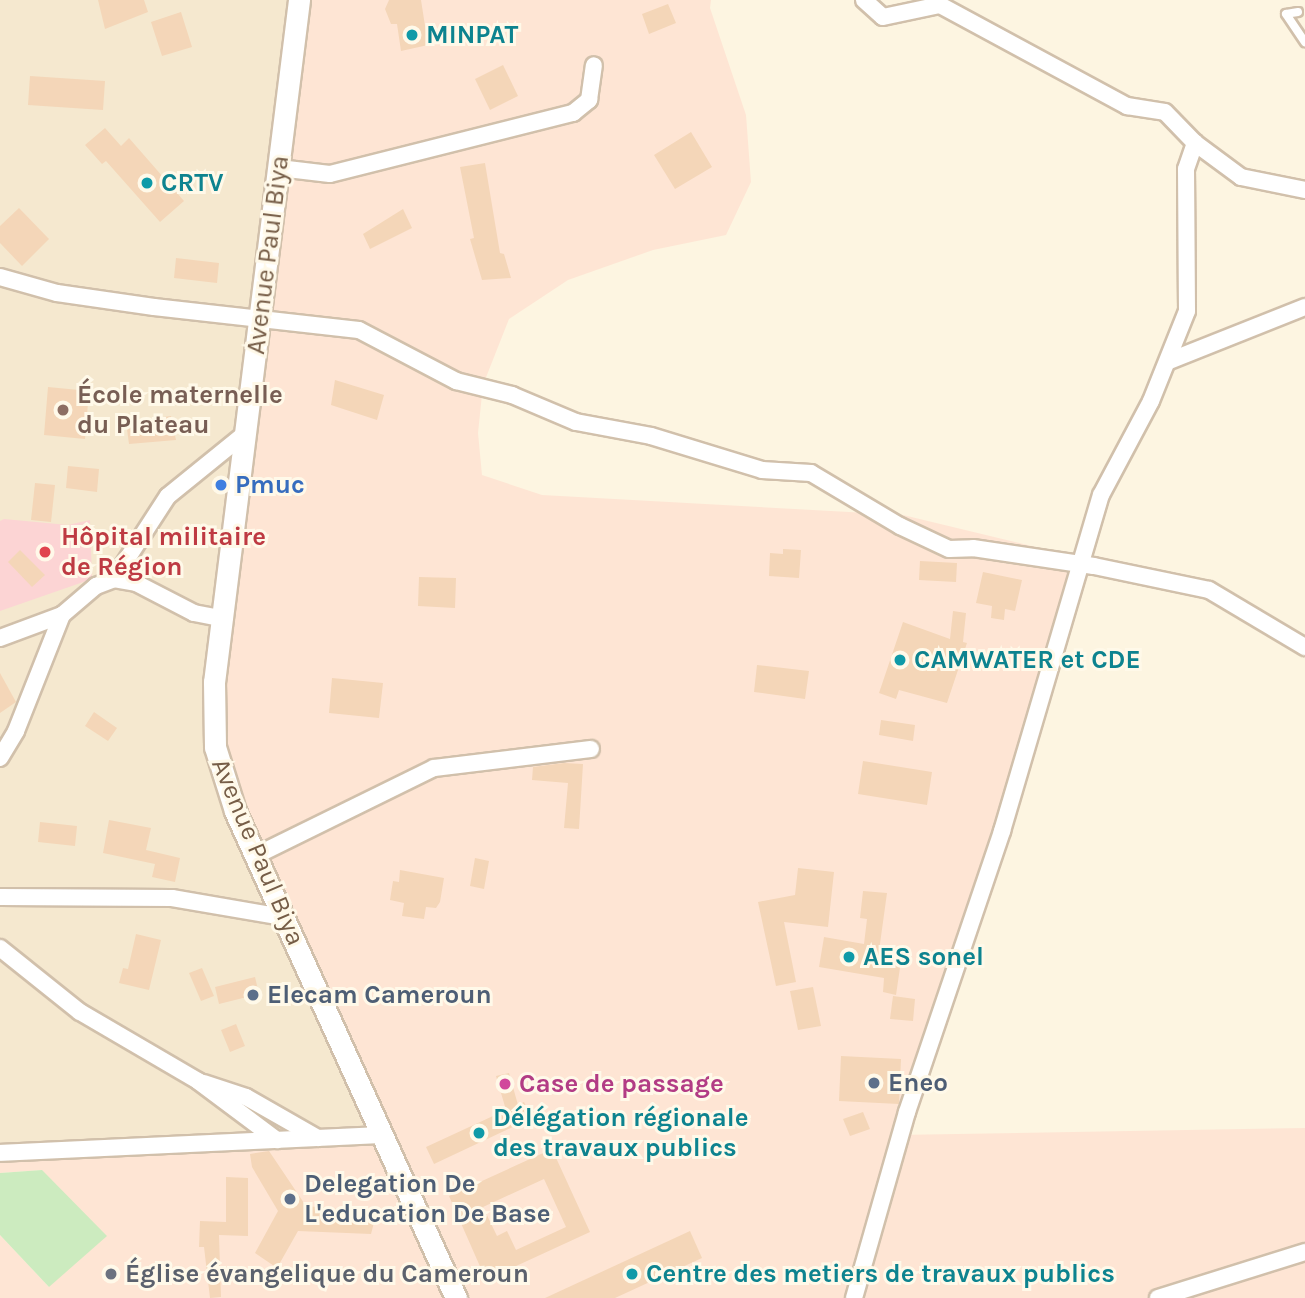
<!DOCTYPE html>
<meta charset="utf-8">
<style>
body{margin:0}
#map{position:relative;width:1305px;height:1298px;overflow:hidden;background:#fdf5e1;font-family:Karla,sans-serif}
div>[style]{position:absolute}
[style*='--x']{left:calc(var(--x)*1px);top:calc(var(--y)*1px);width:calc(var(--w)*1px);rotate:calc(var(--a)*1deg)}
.residential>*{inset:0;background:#f5e8cf}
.commercial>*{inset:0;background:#fee5d4}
.medical>*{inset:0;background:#fcd4d4}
.green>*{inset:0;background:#ccebbf}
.building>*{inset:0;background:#f4d6b8}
.roads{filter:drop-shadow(2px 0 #d1c0ab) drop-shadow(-2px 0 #d1c0ab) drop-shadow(0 2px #d1c0ab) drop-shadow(0 -2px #d1c0ab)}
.service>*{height:8px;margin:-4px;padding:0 4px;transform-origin:4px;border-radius:4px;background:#fff}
.minor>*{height:16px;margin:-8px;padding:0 8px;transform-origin:8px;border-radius:8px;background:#fff}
.secondary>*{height:21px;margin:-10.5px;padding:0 10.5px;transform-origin:10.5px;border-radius:10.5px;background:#fff}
.dots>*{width:19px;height:19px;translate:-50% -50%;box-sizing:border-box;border:4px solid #fff9e9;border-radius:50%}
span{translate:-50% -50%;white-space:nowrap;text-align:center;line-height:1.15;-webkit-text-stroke:6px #fff9e9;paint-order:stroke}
.culture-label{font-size:26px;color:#0d838f;font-weight:700}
.left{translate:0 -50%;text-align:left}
.street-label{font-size:26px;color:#765d47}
.education-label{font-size:26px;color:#785e54;font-weight:700}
.shop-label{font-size:26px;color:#366cbe;font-weight:700}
.health-label{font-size:26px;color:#be3a42;font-weight:700}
.service-label{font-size:26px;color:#4e5e75;font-weight:700}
.hotel-label{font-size:26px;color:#b23c85;font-weight:700}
.worship-label{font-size:26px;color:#5b616d;font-weight:700}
</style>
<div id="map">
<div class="residential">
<i style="clip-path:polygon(0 0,300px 0,384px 1134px,0 1153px)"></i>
</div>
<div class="commercial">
<i style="clip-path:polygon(300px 0,711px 0,710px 8px,746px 115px,751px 182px,726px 235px,653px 250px,568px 280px,509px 319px,483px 385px,478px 433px,482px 475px,542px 495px,903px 515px,1086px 559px,896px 1135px,1305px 1128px,1305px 1298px,0 1298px,0 1235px,49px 1287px,42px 1170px,0 1173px,0 1153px,384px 1134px,218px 754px,216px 692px)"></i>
</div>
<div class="medical">
<i style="clip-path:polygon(4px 519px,68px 525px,90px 520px,92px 579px,0 611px,0 521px)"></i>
</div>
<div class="green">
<i style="clip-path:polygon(42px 1170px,107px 1236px,49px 1287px,0 1235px,0 1173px)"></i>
</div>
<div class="building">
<i style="clip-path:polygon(98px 0,144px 0,148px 12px,105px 29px)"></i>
<i style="clip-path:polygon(389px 0,421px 0,428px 45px,401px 51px,397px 24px,391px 24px,385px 9px)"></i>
<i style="clip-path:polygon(668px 4px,676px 23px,649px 34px,642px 14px)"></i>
<i style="clip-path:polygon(181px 12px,192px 47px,162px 56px,151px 22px)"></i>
<i style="clip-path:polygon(503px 65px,518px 96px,490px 110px,475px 79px)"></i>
<i style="clip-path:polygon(30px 76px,105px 81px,103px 110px,28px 105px)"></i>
<i style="clip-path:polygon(105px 128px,121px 146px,129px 138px,184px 201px,160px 222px,106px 161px,102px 164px,85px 145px)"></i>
<i style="clip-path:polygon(691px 132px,712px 167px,675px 189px,654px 155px)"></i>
<i style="clip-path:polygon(485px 163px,500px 253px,504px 254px,511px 278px,482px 280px,470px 239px,474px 238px,460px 167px)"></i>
<i style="clip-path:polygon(19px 208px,49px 239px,22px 266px,0 243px,0 226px)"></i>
<i style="clip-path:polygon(403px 209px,412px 228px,370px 249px,363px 234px)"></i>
<i style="clip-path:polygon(176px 258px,219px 263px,217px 283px,174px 278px)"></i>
<i style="clip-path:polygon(335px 380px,384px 395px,377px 420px,331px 405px)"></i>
<i style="clip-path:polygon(48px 387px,89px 391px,85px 439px,44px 435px)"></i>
<i style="clip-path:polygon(171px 416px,176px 440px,129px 444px,126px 422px)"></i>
<i style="clip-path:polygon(68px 466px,99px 469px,97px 492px,66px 488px)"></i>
<i style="clip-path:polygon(35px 483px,55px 485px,51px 522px,31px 520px)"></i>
<i style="clip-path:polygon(783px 549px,801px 550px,799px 578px,769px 576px,770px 553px,783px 554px)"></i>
<i style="clip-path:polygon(20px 550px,45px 575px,32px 587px,8px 562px)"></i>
<i style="clip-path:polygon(920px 561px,957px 563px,956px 582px,919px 580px)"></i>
<i style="clip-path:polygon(983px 572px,1022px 580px,1015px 611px,1005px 609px,1004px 620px,991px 618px,992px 606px,976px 603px)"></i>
<i style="clip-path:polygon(419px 577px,456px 578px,455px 608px,418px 606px)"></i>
<i style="clip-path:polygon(953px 611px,966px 613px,963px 642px,967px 643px,947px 703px,899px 690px,896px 699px,879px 693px,903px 622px,950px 639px)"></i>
<i style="clip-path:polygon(757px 665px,809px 671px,805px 699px,754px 692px)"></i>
<i style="clip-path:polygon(0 673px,16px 702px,0 713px)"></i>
<i style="clip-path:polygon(332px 678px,383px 683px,379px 718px,329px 713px)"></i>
<i style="clip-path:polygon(94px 712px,117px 728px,108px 741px,85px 726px)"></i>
<i style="clip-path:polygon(881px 720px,915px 725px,913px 741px,879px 735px)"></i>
<i style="clip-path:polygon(863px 761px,932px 772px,927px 805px,858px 794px)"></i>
<i style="clip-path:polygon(564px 763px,583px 764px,579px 829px,564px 828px,568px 783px,532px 780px,533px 767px)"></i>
<i style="clip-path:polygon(109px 820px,151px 828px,146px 850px,180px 858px,175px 882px,152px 877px,155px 864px,103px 853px)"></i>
<i style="clip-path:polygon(40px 822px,77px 826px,75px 846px,38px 842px)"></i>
<i style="clip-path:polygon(475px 858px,489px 861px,484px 889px,470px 886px)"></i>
<i style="clip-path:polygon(798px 868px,834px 872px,828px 927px,784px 922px,796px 982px,776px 986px,758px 902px,795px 895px)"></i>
<i style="clip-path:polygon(400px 870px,444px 878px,440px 902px,436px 908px,426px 907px,424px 919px,402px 916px,404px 903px,390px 900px,393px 881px,399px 882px)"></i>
<i style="clip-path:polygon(863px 891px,887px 893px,879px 951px,902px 954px,896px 995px,883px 992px,884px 978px,819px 967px,824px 937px,864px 944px,867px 919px,860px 918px)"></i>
<i style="clip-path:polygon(136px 934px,161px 940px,149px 990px,119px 983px,123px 968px,128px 969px)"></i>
<i style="clip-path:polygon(202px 968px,214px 996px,201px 1001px,189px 973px)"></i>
<i style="clip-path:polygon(255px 977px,259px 994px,219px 1004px,215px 987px)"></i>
<i style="clip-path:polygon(813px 987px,821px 1026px,798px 1030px,790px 991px)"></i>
<i style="clip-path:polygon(893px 996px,915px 999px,913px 1021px,890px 1019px)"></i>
<i style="clip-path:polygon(236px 1024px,245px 1046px,230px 1052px,221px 1030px)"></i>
<i style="clip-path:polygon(841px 1056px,901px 1059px,899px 1104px,839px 1101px)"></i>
<i style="clip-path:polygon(509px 1073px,518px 1105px,524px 1102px,532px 1118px,434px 1164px,426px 1147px,506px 1110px,496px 1076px)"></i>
<i style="clip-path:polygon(863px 1112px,870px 1129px,850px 1136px,843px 1119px)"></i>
<i style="clip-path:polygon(evenodd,552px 1149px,590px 1232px,486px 1280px,449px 1196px,552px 1149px,544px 1179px,566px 1227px,516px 1250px,507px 1231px,497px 1236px,483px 1207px,544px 1179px)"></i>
<i style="clip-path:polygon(269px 1151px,306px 1206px,371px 1212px,376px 1215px,371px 1234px,298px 1231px,277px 1268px,255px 1253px,278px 1211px,252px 1167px,250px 1154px)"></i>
<i style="clip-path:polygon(226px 1177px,248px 1178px,248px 1236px,219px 1235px,221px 1297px,210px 1298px,204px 1247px,199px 1247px,200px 1221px,226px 1222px)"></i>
<i style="clip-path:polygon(690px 1231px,702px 1258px,615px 1298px,545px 1298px)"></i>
</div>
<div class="roads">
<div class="service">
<i style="--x:1298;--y:12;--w:12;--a:171"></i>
<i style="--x:1286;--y:14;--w:34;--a:56"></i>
</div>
<div class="minor">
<i style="--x:864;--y:0;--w:25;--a:42"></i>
<i style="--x:883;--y:17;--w:58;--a:-11.9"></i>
<i style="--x:940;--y:5;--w:213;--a:28.4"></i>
<i style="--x:1127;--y:106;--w:38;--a:9"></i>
<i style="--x:1165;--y:112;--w:43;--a:45.9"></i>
<i style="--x:1195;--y:143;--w:57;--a:36.5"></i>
<i style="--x:1241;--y:177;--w:65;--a:11.5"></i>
<i style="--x:279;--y:168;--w:51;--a:6.7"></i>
<i style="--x:330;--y:174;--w:251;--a:-14.1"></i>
<i style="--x:573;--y:113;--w:21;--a:-39"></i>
<i style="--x:589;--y:100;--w:35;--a:-82"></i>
<i style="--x:0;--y:277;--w:59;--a:15.7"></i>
<i style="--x:57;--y:293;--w:98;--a:8.2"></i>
<i style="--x:154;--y:307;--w:206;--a:6.4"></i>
<i style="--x:359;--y:330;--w:110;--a:27.7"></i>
<i style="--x:456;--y:381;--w:58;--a:14"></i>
<i style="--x:512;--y:395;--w:69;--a:22.9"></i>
<i style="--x:576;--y:422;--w:76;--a:10.6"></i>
<i style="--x:651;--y:436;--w:116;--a:17"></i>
<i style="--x:762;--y:470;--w:49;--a:3.5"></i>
<i style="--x:811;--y:473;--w:104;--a:30.8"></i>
<i style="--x:900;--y:526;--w:54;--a:25.1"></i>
<i style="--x:949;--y:549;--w:24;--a:-2"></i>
<i style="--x:973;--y:548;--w:122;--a:8.5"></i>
<i style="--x:1094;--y:566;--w:117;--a:11.8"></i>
<i style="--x:1209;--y:590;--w:112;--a:30.7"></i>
<i style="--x:1169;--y:361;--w:146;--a:-21.7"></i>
<i style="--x:114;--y:579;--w:22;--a:10"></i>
<i style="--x:136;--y:583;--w:65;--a:27.3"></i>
<i style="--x:194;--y:613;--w:31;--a:11"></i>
<i style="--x:0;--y:638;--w:66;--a:-20.4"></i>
<i style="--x:62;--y:615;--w:45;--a:-40.5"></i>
<i style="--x:96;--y:586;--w:19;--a:-21"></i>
<i style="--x:114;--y:579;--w:99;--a:-57"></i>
<i style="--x:168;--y:496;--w:102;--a:-39"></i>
<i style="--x:0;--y:758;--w:31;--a:-59"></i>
<i style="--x:16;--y:731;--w:125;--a:-68.4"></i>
<i style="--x:255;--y:856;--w:199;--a:-26.2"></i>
<i style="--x:434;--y:768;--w:158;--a:-6.9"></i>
<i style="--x:0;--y:897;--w:172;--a:0.3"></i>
<i style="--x:172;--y:898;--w:113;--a:9.7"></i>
<i style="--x:0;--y:948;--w:102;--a:38.7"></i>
<i style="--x:80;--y:1012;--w:137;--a:30.3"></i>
<i style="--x:198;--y:1081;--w:99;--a:36.8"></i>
<i style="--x:204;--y:1083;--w:44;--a:18.4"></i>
<i style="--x:246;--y:1097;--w:83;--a:29.7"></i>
<i style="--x:0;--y:1153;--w:384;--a:-2.7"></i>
<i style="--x:854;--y:1298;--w:193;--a:-74.1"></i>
<i style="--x:907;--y:1112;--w:297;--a:-71.3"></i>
<i style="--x:1002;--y:831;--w:350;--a:-73.6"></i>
<i style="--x:1101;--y:495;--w:106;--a:-62"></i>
<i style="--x:1151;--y:401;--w:97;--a:-68.2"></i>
<i style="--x:1187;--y:311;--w:142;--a:-90.4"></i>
<i style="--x:1186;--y:169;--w:28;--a:-71"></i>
<i style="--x:1158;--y:1298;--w:154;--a:-17.4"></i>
</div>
<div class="secondary">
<i style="--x:299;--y:0;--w:687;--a:97.1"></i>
<i style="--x:214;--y:682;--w:65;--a:89.1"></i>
<i style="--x:215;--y:747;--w:67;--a:72.6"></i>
<i style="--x:235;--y:811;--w:535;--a:65.59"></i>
</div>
</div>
<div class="dots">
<i style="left:412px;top:35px;background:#0f9aa8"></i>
<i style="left:147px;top:183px;background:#0f9aa8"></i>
<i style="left:63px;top:410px;background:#8d6e63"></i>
<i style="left:221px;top:485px;background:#3f7fe0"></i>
<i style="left:45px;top:552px;background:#e0444e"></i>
<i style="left:900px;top:660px;background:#0f9aa8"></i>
<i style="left:849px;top:957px;background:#0f9aa8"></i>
<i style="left:253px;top:995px;background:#5c6f8a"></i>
<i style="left:874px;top:1083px;background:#5c6f8a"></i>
<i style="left:505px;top:1084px;background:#d1479c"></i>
<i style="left:479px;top:1133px;background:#0f9aa8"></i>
<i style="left:290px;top:1199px;background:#5c6f8a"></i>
<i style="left:111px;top:1274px;background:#6b7280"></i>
<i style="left:632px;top:1274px;background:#0f9aa8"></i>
</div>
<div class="culture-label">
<span class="left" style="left:426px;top:35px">MINPAT</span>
<span class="left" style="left:161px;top:183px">CRTV</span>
<span class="left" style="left:914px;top:660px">CAMWATER et CDE</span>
<span class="left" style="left:863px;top:957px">AES sonel</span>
<span class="left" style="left:493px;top:1133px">Délégation régionale<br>des travaux publics</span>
<span class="left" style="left:646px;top:1274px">Centre des metiers de travaux publics</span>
</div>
<div class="street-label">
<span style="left:268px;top:255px;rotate:-83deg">Avenue Paul Biya</span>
<span style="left:258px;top:852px;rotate:67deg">Avenue Paul Biya</span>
</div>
<div class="education-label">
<span class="left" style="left:77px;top:410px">École maternelle<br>du Plateau</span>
</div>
<div class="shop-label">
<span class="left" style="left:235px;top:485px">Pmuc</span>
</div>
<div class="health-label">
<span class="left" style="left:61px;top:552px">Hôpital militaire<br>de Région</span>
</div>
<div class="service-label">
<span class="left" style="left:267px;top:995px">Elecam Cameroun</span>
<span class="left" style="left:888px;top:1083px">Eneo</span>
<span class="left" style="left:304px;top:1199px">Delegation De<br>L'education De Base</span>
</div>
<div class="hotel-label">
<span class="left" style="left:519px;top:1084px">Case de passage</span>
</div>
<div class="worship-label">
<span class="left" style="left:125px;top:1274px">Église évangelique du Cameroun</span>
</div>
</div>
